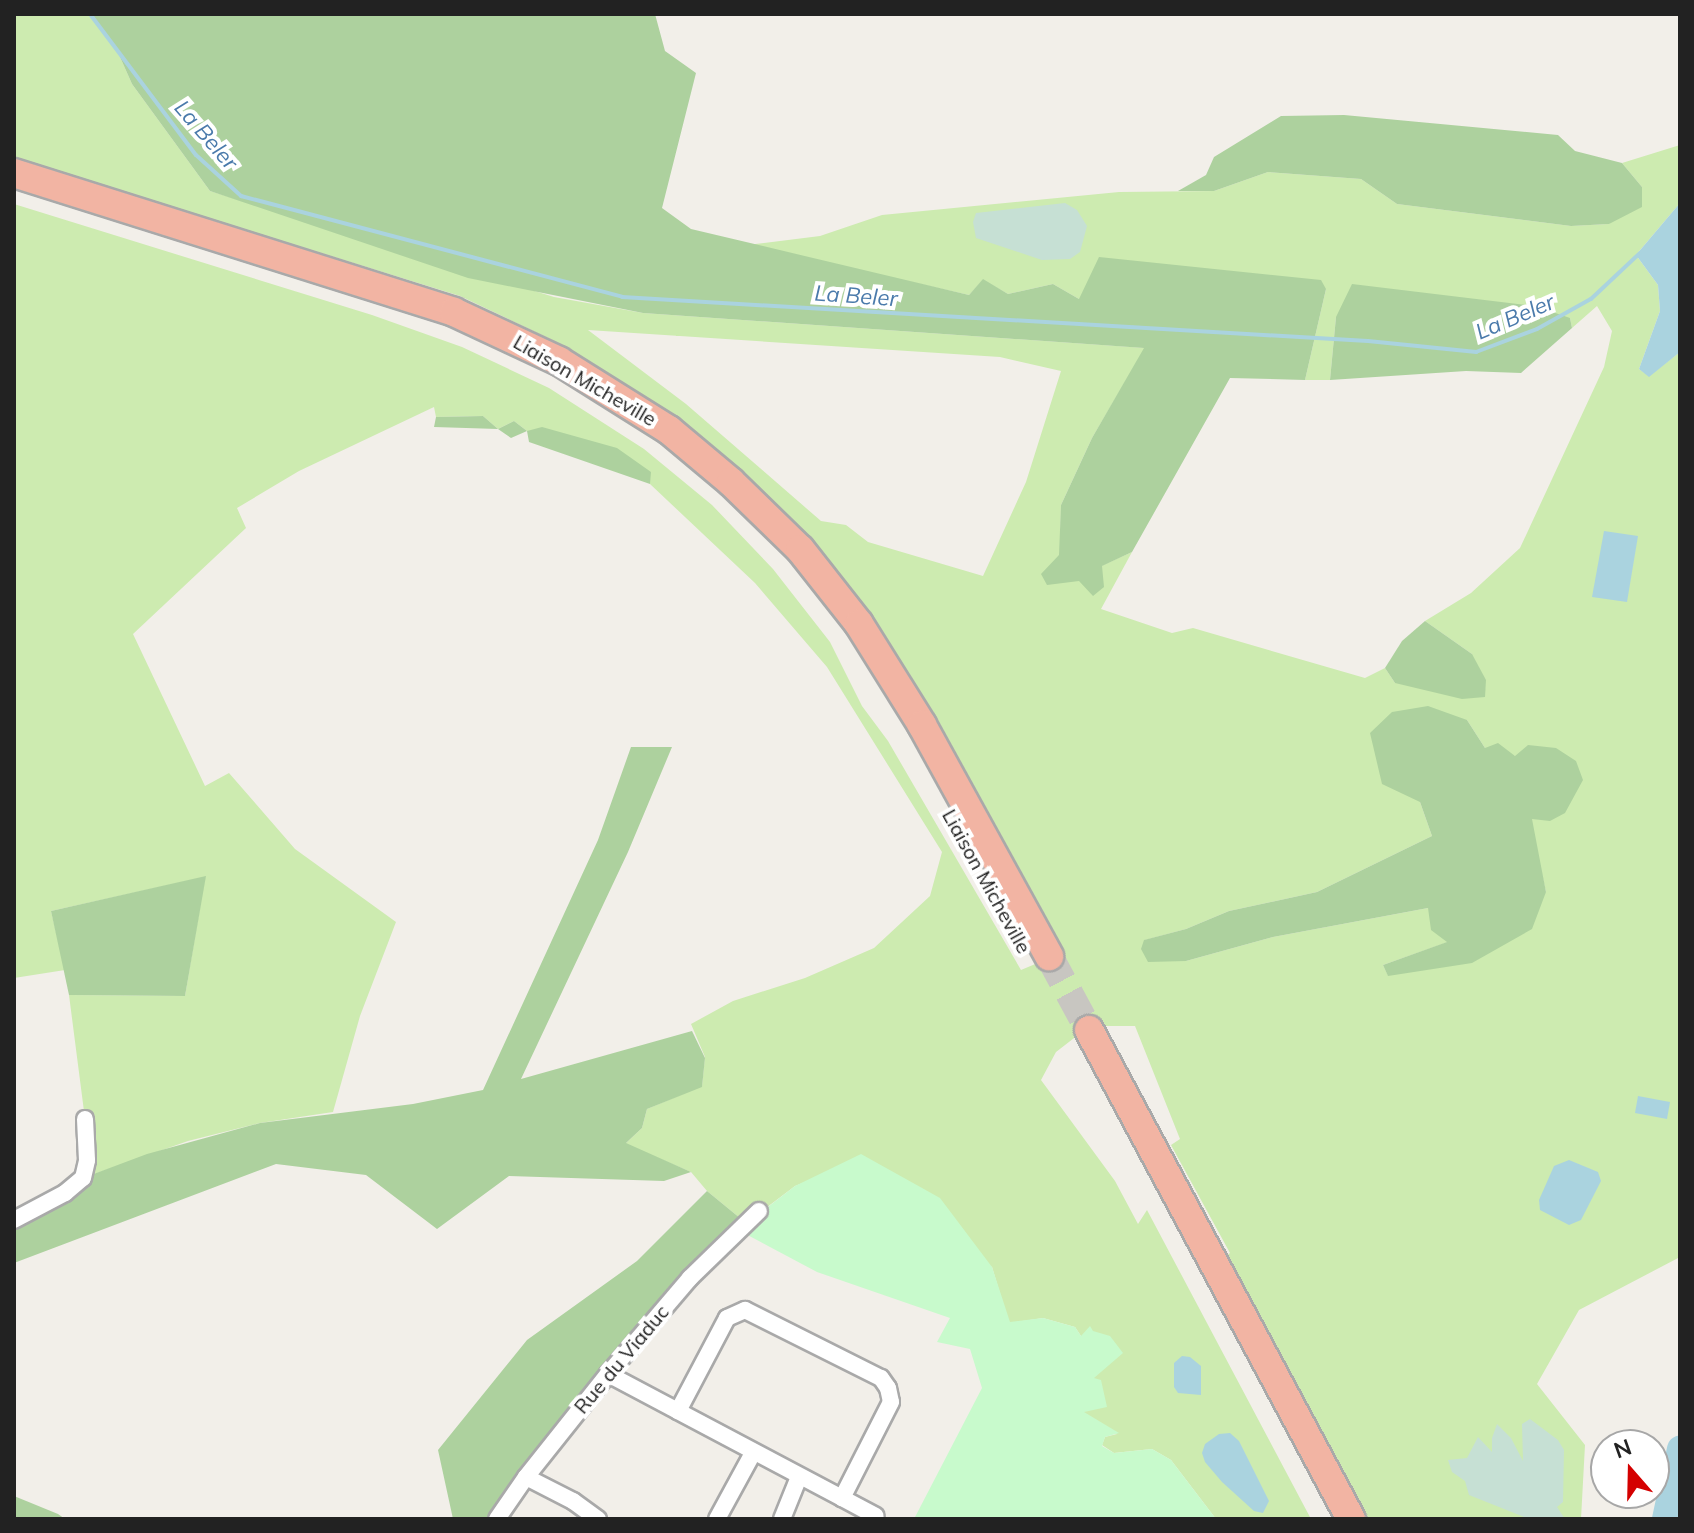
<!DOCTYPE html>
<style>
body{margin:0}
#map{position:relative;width:1694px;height:1533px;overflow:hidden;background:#f2efe9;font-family:Mulish,sans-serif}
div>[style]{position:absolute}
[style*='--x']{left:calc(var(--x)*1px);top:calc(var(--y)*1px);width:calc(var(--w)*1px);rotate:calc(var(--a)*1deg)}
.grass>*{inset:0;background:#cdebb0}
.forest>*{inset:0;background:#add19e}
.wetland>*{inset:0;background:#c6e0d4}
.park>*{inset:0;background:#c8facc}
.water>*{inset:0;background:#aad3df}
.stream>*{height:4px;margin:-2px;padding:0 2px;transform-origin:2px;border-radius:2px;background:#aad3df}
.river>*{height:26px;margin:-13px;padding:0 13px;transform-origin:13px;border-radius:13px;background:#aad3df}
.trunk-tunnel>*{height:28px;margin-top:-14px;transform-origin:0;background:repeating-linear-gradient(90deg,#c8c6c1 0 28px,transparent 0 42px)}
.roads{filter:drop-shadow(2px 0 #a9a9a9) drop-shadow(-2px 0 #a9a9a9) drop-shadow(0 2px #a9a9a9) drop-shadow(0 -2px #a9a9a9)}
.minor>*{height:16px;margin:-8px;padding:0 8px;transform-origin:8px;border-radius:8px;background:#fff}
.trunk>*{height:28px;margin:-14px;padding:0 14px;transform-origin:14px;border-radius:14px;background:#f2b4a3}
span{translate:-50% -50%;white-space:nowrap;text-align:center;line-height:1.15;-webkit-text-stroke:8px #fff;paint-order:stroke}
.street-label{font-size:20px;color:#222}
.water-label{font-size:22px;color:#4a7aab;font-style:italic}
.frame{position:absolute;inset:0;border:16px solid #222;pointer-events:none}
.north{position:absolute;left:1590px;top:1429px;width:80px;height:80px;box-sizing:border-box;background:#fff;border:2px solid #a7a7a7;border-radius:50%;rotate:340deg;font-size:22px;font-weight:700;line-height:32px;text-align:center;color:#222}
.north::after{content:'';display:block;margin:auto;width:28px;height:36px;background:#d40000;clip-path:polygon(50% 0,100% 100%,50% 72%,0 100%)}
</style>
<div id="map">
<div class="grass">
<i style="clip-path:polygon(evenodd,14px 14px,90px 14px,116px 48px,132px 84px,210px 191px,554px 297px,643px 313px,1145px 348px,1092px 438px,1061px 505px,1060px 555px,1101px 566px,1132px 552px,1101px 609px,1172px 633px,1193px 628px,1365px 678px,1385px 668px,1395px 683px,1472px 654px,1425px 621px,1471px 593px,1520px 548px,1604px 367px,1612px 331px,1597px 306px,1572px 328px,1570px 318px,1336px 317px,1330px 380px,1305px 380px,1326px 289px,1079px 299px,1053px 284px,1008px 294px,983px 280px,969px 295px,747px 245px,820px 236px,882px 215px,1119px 192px,1214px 191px,1268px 172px,1361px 179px,1397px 204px,1571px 226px,1609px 224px,1642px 187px,1622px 163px,1680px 145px,1680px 203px,1636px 255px,1658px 285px,1660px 311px,1639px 369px,1649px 376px,1680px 352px,1680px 1257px,1579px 1310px,1537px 1384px,1585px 1445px,1581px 1519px,1368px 1519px,1225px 1257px,1230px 1253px,1171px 1145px,1180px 1139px,1135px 1026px,1105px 1026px,1078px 1035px,1056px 1052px,1041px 1080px,1115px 1181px,1138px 1224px,1147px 1210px,1311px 1519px,1216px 1519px,1171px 1460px,1152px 1449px,1114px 1453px,1102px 1445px,1105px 1437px,1117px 1434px,1083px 1412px,1093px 1378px,1081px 1336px,1075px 1327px,1043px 1318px,1009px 1323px,992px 1267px,825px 1174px,795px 1186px,746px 1223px,707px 1191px,691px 1172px,625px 1144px,642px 1128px,647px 1109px,702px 1086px,705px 1057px,691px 1024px,733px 1001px,805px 978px,874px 948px,930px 896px,942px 852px,827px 667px,755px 583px,650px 484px,650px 472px,527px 431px,514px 421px,498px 429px,483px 416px,436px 417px,434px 407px,299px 471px,237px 508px,246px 528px,133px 634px,205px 786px,229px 773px,295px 849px,396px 922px,360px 1016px,333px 1112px,260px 1123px,188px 1141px,83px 1178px,85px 1119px,69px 995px,185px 996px,205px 877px,51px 911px,65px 970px,14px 978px,14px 204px,372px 315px,462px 347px,549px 388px,644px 449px,712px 505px,773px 569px,830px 642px,862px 706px,888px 741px,1021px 970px,1040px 962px,1061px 945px,933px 718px,676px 420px,569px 351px,569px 348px,460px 296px,14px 158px,14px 14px,588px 330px,1000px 357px,1061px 371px,1026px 482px,983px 576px,868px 542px,846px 525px,821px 521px,686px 404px,588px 330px,14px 14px,1467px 720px,1485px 748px,1515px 756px,1546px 892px,1388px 975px,1383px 965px,1448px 942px,1428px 908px,1273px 937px,1186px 961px,1145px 940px,1186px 929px,1229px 911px,1317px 892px,1432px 836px,1420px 802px,1467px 720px)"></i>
<i style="clip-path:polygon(1680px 1449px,1680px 1519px,1665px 1519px,1679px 1453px)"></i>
</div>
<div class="forest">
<i style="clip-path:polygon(90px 14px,655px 14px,665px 51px,696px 73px,662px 208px,691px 229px,969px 295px,983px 279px,1008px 294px,1053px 284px,1079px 299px,1099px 257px,1321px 280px,1326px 289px,1305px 380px,1230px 378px,1132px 552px,1102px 566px,1104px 587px,1093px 596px,1079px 581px,1047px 585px,1041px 574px,1059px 555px,1061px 505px,1092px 438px,1144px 348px,643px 313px,468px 278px,210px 191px,132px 84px,116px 48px)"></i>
<i style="clip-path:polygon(1344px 115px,1558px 135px,1575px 151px,1622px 163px,1642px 187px,1642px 207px,1609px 224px,1571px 226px,1397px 204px,1361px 179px,1268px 172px,1214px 191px,1178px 191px,1206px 175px,1214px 157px,1281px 116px)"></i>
<i style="clip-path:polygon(1352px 284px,1535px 306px,1570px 318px,1572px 328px,1521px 373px,1466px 371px,1330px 380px,1336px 317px)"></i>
<i style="clip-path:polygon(483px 416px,498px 429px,514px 421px,527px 431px,542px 427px,617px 448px,651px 472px,650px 484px,529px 442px,527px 431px,511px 438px,498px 429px,434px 427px,436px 417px)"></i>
<i style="clip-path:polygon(1425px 621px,1472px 654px,1486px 680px,1485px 697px,1462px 699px,1395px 683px,1385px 668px,1402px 641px)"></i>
<i style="clip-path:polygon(1428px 706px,1467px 720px,1485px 748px,1498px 743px,1515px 756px,1528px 745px,1556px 748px,1576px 761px,1583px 780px,1565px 813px,1550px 821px,1532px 819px,1546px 892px,1532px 929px,1472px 963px,1388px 976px,1383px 965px,1447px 942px,1431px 930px,1428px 908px,1273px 937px,1186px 961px,1148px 962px,1141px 949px,1144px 940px,1186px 929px,1229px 911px,1317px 892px,1432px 836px,1420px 802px,1382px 784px,1370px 733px,1392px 712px)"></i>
<i style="clip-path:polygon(631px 747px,672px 747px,628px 852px,521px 1079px,692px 1031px,705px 1058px,702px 1087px,647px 1109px,642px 1128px,626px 1143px,691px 1172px,664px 1181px,509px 1176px,437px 1229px,366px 1175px,276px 1164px,14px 1263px,14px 1220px,83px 1178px,147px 1154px,260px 1123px,413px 1104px,483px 1090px,598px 840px)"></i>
<i style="clip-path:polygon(206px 876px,185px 996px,69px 995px,51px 911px)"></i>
<i style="clip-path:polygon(707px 1191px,746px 1223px,690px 1278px,497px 1519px,453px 1519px,438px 1450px,527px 1340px,637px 1261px)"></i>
<i style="clip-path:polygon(14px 1496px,58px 1514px,65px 1519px,14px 1519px)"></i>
</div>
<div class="wetland">
<i style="clip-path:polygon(1065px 203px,1077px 210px,1087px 226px,1080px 252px,1070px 259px,1042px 260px,976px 238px,973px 222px,976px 213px)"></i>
<i style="clip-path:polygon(1530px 1419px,1558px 1440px,1564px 1450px,1563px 1502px,1557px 1507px,1565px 1519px,1529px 1519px,1469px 1495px,1465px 1481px,1452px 1472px,1448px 1460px,1467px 1458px,1478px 1437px,1492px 1452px,1492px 1438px,1497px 1424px,1511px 1438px,1523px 1461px,1522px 1424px)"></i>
</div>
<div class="park">
<i style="clip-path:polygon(861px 1154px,940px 1198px,992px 1267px,1010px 1322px,1043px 1318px,1075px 1327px,1081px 1336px,1090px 1326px,1093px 1331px,1110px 1336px,1123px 1353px,1094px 1378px,1101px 1380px,1107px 1407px,1084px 1412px,1119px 1433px,1105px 1437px,1102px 1446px,1114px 1453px,1152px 1449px,1171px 1460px,1216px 1519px,914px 1519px,982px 1388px,970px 1349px,937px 1342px,950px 1318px,817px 1272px,738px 1230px,795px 1186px)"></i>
</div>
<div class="water">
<i style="clip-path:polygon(1680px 203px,1680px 352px,1649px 377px,1639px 369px,1660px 311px,1658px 285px,1636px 255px)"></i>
<i style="clip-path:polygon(1604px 531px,1638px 536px,1627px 602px,1592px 597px)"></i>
<i style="clip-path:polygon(1638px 1096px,1670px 1102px,1667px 1119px,1635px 1113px)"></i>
<i style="clip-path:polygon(1569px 1160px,1598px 1172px,1601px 1181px,1581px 1220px,1569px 1225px,1540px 1210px,1539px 1200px,1554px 1166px)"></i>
<i style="clip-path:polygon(1182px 1356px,1190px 1357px,1201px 1366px,1201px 1395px,1178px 1393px,1174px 1387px,1174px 1363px)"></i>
<i style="clip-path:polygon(1230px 1433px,1239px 1441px,1269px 1501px,1263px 1513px,1254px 1511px,1222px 1482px,1205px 1462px,1202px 1453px,1205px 1444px,1219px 1434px)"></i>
</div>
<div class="stream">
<i style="--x:90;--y:14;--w:176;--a:53.1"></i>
<i style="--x:196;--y:155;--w:61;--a:42.3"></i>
<i style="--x:241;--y:196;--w:394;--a:14.8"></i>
<i style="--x:622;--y:297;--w:747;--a:3.38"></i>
<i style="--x:1368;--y:341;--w:109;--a:5.8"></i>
<i style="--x:1476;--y:352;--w:65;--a:-20.7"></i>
<i style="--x:1537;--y:329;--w:62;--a:-29.1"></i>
<i style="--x:1591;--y:299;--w:67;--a:-43.2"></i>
</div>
<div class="river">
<i style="--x:1665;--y:1519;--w:72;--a:-77.9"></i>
</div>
<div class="trunk-tunnel">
<i style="--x:1049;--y:956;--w:84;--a:61.6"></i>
</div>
<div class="roads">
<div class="minor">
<i style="--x:14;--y:1220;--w:58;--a:-27.9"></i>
<i style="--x:65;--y:1193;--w:23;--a:-40"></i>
<i style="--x:83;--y:1178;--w:18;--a:-77"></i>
<i style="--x:87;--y:1160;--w:41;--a:-92.8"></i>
<i style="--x:745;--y:1310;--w:152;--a:26.6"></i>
<i style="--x:881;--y:1378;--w:12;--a:55"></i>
<i style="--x:888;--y:1388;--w:14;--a:78"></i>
<i style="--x:891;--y:1402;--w:108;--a:117"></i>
<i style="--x:842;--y:1498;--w:186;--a:-152.1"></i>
<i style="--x:678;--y:1411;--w:105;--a:-62.2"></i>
<i style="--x:727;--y:1318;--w:20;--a:-24"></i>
<i style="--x:608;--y:1374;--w:79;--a:27.9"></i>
<i style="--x:526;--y:1477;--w:53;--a:27.1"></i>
<i style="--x:573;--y:1501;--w:31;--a:36"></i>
<i style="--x:842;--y:1498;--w:38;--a:28"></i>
<i style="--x:497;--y:1519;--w:51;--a:-55.4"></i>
<i style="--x:526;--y:1477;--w:132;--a:-51.5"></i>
<i style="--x:608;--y:1374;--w:126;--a:-49.5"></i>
<i style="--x:690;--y:1278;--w:96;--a:-44.2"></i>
<i style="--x:717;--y:1519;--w:75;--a:-61.4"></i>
<i style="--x:782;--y:1519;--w:45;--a:-68"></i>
</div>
<div class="trunk">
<i style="--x:14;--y:173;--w:461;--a:17.5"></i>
<i style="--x:454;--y:312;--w:116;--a:25"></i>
<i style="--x:559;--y:361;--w:130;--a:32.1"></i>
<i style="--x:669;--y:430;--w:81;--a:40"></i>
<i style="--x:731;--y:482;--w:96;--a:44.2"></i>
<i style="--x:800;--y:549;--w:95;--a:51.8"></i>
<i style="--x:859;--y:624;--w:119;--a:58"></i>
<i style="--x:922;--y:725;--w:264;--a:61.2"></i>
<i style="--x:1089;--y:1030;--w:555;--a:61.82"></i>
</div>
</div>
<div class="street-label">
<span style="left:585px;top:380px;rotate:30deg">Liaison Micheville</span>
<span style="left:987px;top:881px;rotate:61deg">Liaison Micheville</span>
<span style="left:621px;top:1359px;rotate:-50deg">Rue du Viaduc</span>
</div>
<div class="water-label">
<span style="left:206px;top:135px;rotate:49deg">La Beler</span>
<span style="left:856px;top:296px;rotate:4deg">La Beler</span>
<span style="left:1515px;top:317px;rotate:-23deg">La Beler</span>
</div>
<div class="frame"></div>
<div class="north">N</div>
</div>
